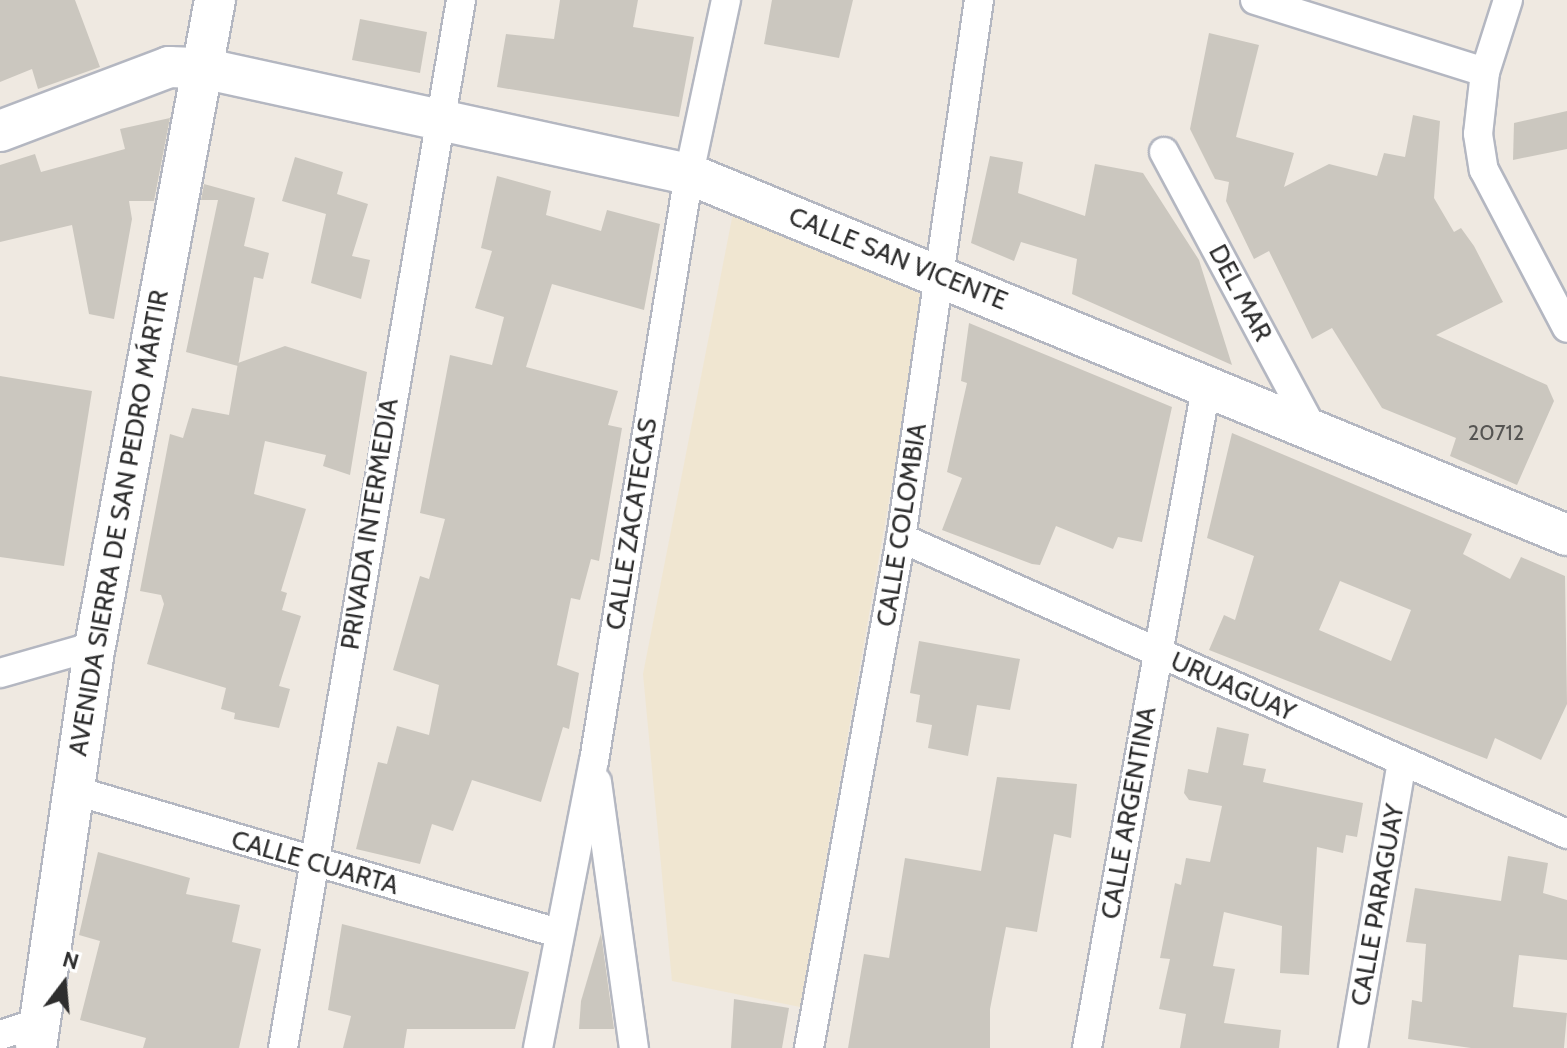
<!DOCTYPE html>
<meta charset="utf-8">
<style>
body{margin:0}
#map{position:relative;width:1567px;height:1048px;overflow:hidden;background:#efe9e1;font-family:Cabin,sans-serif}
div>[style]{position:absolute}
[style*='--x']{left:calc(var(--x)*1px);top:calc(var(--y)*1px);width:calc(var(--w)*1px);rotate:calc(var(--a)*1deg)}
.education>*{inset:0;background:#f0e6d1}
.building>*{inset:0;background:#cbc7bf}
.roads{filter:drop-shadow(2px 0 #b4b7c1) drop-shadow(-2px 0 #b4b7c1) drop-shadow(0 2px #b4b7c1) drop-shadow(0 -2px #b4b7c1)}
.street>*{height:28px;margin:-14px;padding:0 14px;transform-origin:14px;border-radius:14px;background:#fff}
.secondary>*{height:40px;margin:-20px;padding:0 20px;transform-origin:20px;border-radius:20px;background:#fff}
span{translate:-50% -50%;white-space:nowrap;text-align:center;line-height:1.15;-webkit-text-stroke:6px #fff;paint-order:stroke}
.number-label{font-size:22px;color:#555452}
.number-label span{-webkit-text-stroke-width:0}
.street-label{font-size:26px;color:#2e2e2e}
.north{position:absolute;left:24px;top:944px;width:80px;height:80px;-webkit-text-stroke:6px #fff;paint-order:stroke;rotate:16deg;font-size:22px;font-weight:700;line-height:32px;text-align:center;color:#2e2e2e}
.north::after{content:'';display:block;margin:auto;width:28px;height:36px;background:#2e2e2e;clip-path:polygon(50% 0,100% 100%,50% 72%,0 100%)}
</style>
<div id="map">
<div class="education">
<i style="clip-path:polygon(733px 213px,925px 296px,800px 1007px,672px 981px,643px 674px)"></i>
</div>
<div class="building">
<i style="clip-path:polygon(0 0,75px 0,100px 67px,38px 89px,32px 69px,0 82px)"></i>
<i style="clip-path:polygon(560px 0,638px 0,633px 27px,694px 37px,679px 117px,497px 87px,506px 34px,554px 39px)"></i>
<i style="clip-path:polygon(772px 0,853px 0,839px 58px,764px 44px)"></i>
<i style="clip-path:polygon(360px 19px,427px 32px,420px 73px,352px 60px)"></i>
<i style="clip-path:polygon(1209px 33px,1259px 45px,1236px 137px,1294px 153px,1284px 187px,1329px 164px,1377px 176px,1384px 153px,1405px 157px,1413px 115px,1440px 121px,1434px 198px,1454px 232px,1461px 228px,1474px 246px,1503px 302px,1436px 335px,1547px 385px,1554px 401px,1517px 485px,1450px 456px,1456px 438px,1382px 408px,1332px 328px,1312px 339px,1269px 251px,1254px 259px,1226px 201px,1229px 182px,1215px 179px,1190px 129px)"></i>
<i style="clip-path:polygon(1567px 111px,1567px 149px,1513px 160px,1514px 123px)"></i>
<i style="clip-path:polygon(170px 118px,154px 201px,129px 201px,132px 219px,114px 319px,89px 314px,72px 225px,0 242px,0 165px,35px 154px,41px 172px,125px 149px,120px 129px)"></i>
<i style="clip-path:polygon(990px 156px,1023px 162px,1018px 193px,1085px 216px,1095px 164px,1143px 173px,1199px 260px,1232px 365px,1072px 294px,1077px 259px,1021px 242px,1014px 261px,971px 243px)"></i>
<i style="clip-path:polygon(295px 157px,343px 172px,337px 194px,368px 204px,352px 256px,370px 260px,361px 299px,311px 283px,326px 214px,282px 201px)"></i>
<i style="clip-path:polygon(497px 176px,551px 191px,546px 215px,601px 231px,607px 210px,660px 224px,644px 310px,552px 284px,526px 367px,618px 391px,608px 425px,622px 428px,599px 561px,591px 559px,580px 600px,571px 598px,557px 665px,579px 673px,569px 729px,563px 727px,541px 802px,472px 780px,453px 831px,432px 824px,420px 864px,356px 849px,378px 762px,387px 764px,397px 726px,429px 735px,439px 685px,393px 670px,420px 576px,429px 579px,445px 519px,420px 513px,450px 355px,492px 365px,504px 317px,475px 308px,492px 251px,481px 248px)"></i>
<i style="clip-path:polygon(204px 184px,255px 198px,244px 246px,269px 253px,263px 279px,254px 277px,238px 366px,186px 352px,218px 200px,201px 200px)"></i>
<i style="clip-path:polygon(969px 323px,1172px 407px,1142px 542px,1118px 537px,1113px 549px,1056px 526px,1040px 565px,1032px 564px,942px 530px,962px 478px,947px 472px,967px 383px,961px 381px)"></i>
<i style="clip-path:polygon(285px 346px,367px 372px,350px 475px,323px 466px,326px 455px,265px 441px,254px 494px,306px 509px,281px 591px,287px 593px,282px 610px,301px 616px,279px 686px,290px 689px,279px 728px,234px 719px,235px 713px,221px 709px,226px 688px,147px 664px,164px 604px,161px 595px,140px 591px,170px 434px,183px 438px,192px 408px,229px 415px,238px 363px)"></i>
<i style="clip-path:polygon(0 376px,92px 391px,64px 566px,0 557px)"></i>
<i style="clip-path:polygon(evenodd,1232px 433px,1472px 534px,1463px 554px,1510px 579px,1521px 557px,1565px 576px,1567px 704px,1541px 760px,1495px 738px,1487px 759px,1209px 650px,1224px 615px,1235px 620px,1254px 556px,1207px 538px,1232px 433px,1340px 581px,1411px 610px,1391px 661px,1319px 630px,1340px 581px)"></i>
<i style="clip-path:polygon(919px 641px,1020px 659px,1010px 710px,977px 705px,968px 756px,928px 748px,932px 725px,916px 722px,920px 695px,910px 693px)"></i>
<i style="clip-path:polygon(1217px 727px,1249px 734px,1243px 765px,1266px 769px,1263px 782px,1363px 803px,1357px 837px,1346px 835px,1343px 853px,1317px 847px,1309px 975px,1280px 973px,1282px 926px,1224px 912px,1213px 966px,1235px 969px,1224px 1023px,1281px 1030px,1279px 1048px,1180px 1048px,1186px 1014px,1159px 1009px,1170px 959px,1160px 958px,1175px 883px,1181px 885px,1186px 858px,1210px 862px,1222px 806px,1189px 800px,1184px 793px,1188px 769px,1208px 773px)"></i>
<i style="clip-path:polygon(997px 777px,1077px 784px,1071px 838px,1054px 834px,1037px 932px,1006px 927px,990px 1009px,990px 1048px,848px 1048px,864px 954px,889px 958px,905px 858px,981px 871px)"></i>
<i style="clip-path:polygon(98px 852px,190px 878px,186px 894px,240px 905px,232px 942px,261px 949px,239px 1048px,143px 1048px,146px 1038px,80px 1020px,100px 941px,79px 935px)"></i>
<i style="clip-path:polygon(1508px 856px,1548px 863px,1543px 893px,1567px 900px,1567px 960px,1519px 955px,1513px 1007px,1567px 1013px,1564px 1048px,1471px 1048px,1408px 1039px,1412px 1000px,1422px 1002px,1426px 944px,1406px 942px,1415px 888px,1501px 901px)"></i>
<i style="clip-path:polygon(342px 924px,529px 972px,515px 1029px,407px 1029px,404px 1048px,343px 1048px,351px 1016px,328px 1010px)"></i>
<i style="clip-path:polygon(601px 933px,614px 1029px,579px 1029px,581px 1001px)"></i>
<i style="clip-path:polygon(734px 999px,789px 1008px,782px 1048px,731px 1048px)"></i>
</div>
<div class="roads">
<div class="street">
<i style="--x:1255;--y:0;--w:241;--a:17.4"></i>
<i style="--x:1508;--y:0;--w:76;--a:107.7"></i>
<i style="--x:1485;--y:72;--w:62;--a:96.4"></i>
<i style="--x:1478;--y:134;--w:36;--a:81"></i>
<i style="--x:1484;--y:170;--w:178;--a:62.3"></i>
<i style="--x:1164;--y:152;--w:320;--a:61.8"></i>
<i style="--x:901;--y:538;--w:729;--a:23.96"></i>
<i style="--x:0;--y:673;--w:99;--a:-15.9"></i>
<i style="--x:597;--y:782;--w:269;--a:82.1"></i>
<i style="--x:73;--y:790;--w:506;--a:16.43"></i>
<i style="--x:0;--y:1035;--w:43;--a:-17.6"></i>
<i style="--x:283;--y:1048;--w:1063;--a:-80.36"></i>
<i style="--x:538;--y:1048;--w:292;--a:-79"></i>
<i style="--x:594;--y:761;--w:595;--a:-80.81"></i>
<i style="--x:689;--y:174;--w:178;--a:-78"></i>
<i style="--x:809;--y:1048;--w:518;--a:-79.77"></i>
<i style="--x:901;--y:538;--w:544;--a:-81.75"></i>
<i style="--x:1087;--y:1048;--w:671;--a:-79.78"></i>
<i style="--x:1353;--y:1048;--w:290;--a:-80.3"></i>
</div>
<div class="secondary">
<i style="--x:0;--y:131;--w:181;--a:-20.7"></i>
<i style="--x:169;--y:67;--w:33;--a:2"></i>
<i style="--x:202;--y:68;--w:498;--a:12.3"></i>
<i style="--x:689;--y:174;--w:949;--a:22.35"></i>
<i style="--x:36;--y:1048;--w:406;--a:-81.7"></i>
<i style="--x:95;--y:646;--w:657;--a:-79.48"></i>
</div>
</div>
<div class="number-label">
<span style="left:1496px;top:433px">20712</span>
</div>
<div class="street-label">
<span style="left:898px;top:259px;rotate:22deg">CALLE SAN VICENTE</span>
<span style="left:1240px;top:293px;rotate:62deg">DEL MAR</span>
<span style="left:119px;top:523px;rotate:-80deg">AVENIDA SIERRA DE SAN PEDRO MÁRTIR</span>
<span style="left:370px;top:524px;rotate:-81deg">PRIVADA INTERMEDIA</span>
<span style="left:632px;top:524px;rotate:-81deg">CALLE ZACATECAS</span>
<span style="left:902px;top:525px;rotate:-81deg">CALLE COLOMBIA</span>
<span style="left:1233px;top:687px;rotate:24deg">URUAGUAY</span>
<span style="left:1129px;top:813px;rotate:-80deg">CALLE ARGENTINA</span>
<span style="left:315px;top:863px;rotate:16deg">CALLE CUARTA</span>
<span style="left:1378px;top:905px;rotate:-80deg">CALLE PARAGUAY</span>
</div>
<div class="north">N</div>
</div>
